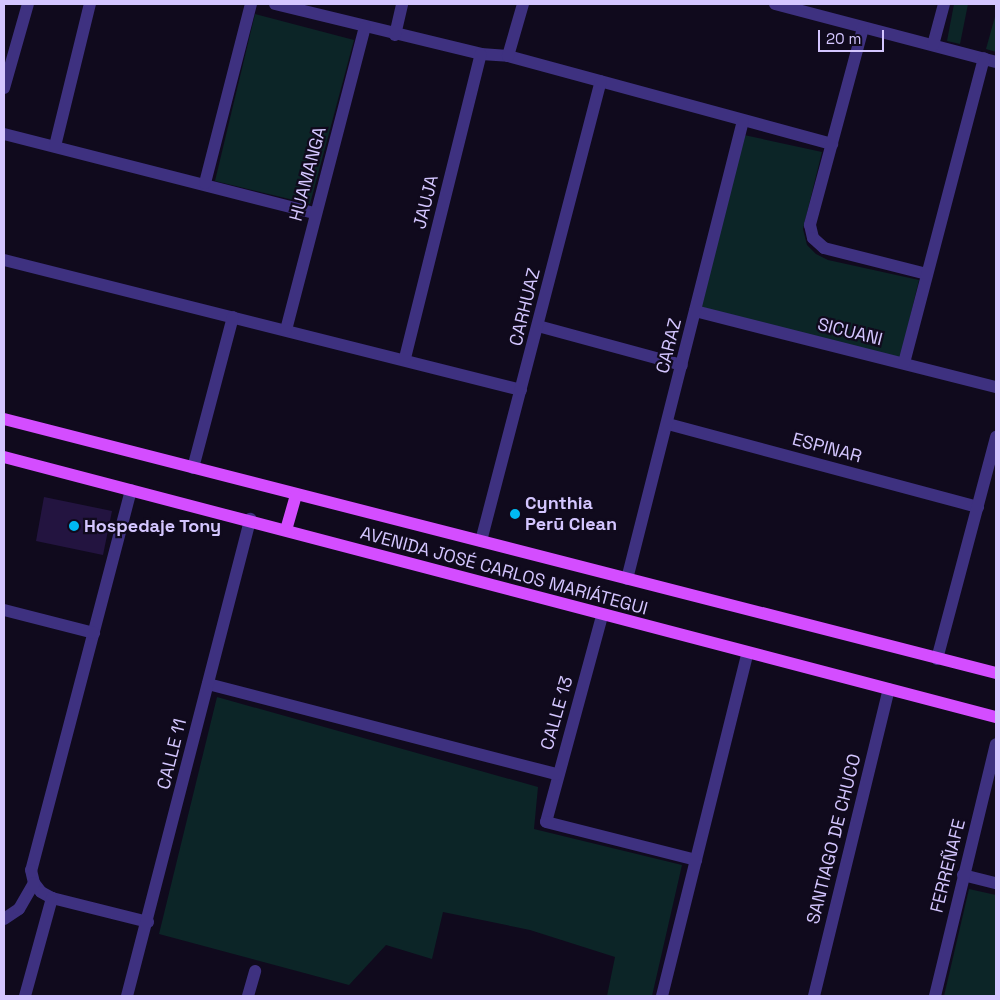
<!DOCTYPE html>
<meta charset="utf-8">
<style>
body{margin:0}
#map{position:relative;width:1000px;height:1000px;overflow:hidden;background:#100a1d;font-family:"Space Grotesk",sans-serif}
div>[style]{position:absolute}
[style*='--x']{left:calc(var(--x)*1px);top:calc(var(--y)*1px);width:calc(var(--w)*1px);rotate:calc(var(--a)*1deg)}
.green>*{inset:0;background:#0c2527}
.building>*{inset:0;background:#231440}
.minor>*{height:12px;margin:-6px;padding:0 6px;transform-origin:6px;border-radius:6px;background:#3e3180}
.major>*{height:12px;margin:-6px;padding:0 6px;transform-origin:6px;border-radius:6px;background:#d44dff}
.dots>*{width:14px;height:14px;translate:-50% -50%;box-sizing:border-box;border:2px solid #100a1d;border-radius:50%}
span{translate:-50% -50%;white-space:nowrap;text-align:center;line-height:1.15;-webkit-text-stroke:4.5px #100a1d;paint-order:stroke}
.street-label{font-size:18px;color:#d4c6ff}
.poi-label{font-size:18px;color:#d4c6ff;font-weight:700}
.left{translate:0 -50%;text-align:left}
.frame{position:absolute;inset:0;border:5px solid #d4c6ff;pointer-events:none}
.scale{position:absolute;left:818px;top:30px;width:66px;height:22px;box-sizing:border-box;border:2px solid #d4c6ff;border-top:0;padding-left:6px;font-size:15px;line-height:18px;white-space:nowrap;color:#d4c6ff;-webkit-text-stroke:4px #100a1d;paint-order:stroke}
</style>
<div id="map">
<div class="green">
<i style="clip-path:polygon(954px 4px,968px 4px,960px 44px,947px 41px)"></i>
<i style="clip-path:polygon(996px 13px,996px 52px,986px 49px)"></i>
<i style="clip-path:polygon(255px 14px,354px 40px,310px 204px,215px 181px)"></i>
<i style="clip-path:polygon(744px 135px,822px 152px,803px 229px,807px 245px,816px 254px,828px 260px,919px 280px,900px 359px,701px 307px)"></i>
<i style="clip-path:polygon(217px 697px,538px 787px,534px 829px,682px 865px,652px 996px,607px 996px,615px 957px,530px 930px,443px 912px,432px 959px,386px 945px,349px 985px,159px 934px)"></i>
<i style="clip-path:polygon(969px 889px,996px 895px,996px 996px,944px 996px)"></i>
</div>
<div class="building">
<i style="clip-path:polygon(44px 497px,112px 511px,103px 555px,36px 541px)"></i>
</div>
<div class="minor">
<i style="--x:275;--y:4;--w:212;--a:13.6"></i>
<i style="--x:481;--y:54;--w:27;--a:4"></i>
<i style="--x:508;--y:56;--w:336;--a:15.2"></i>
<i style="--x:775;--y:4;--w:228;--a:14.7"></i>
<i style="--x:863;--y:28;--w:204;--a:105.1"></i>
<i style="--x:810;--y:225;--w:13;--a:77"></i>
<i style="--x:813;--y:238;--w:15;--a:42"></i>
<i style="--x:824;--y:248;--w:106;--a:14.2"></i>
<i style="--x:395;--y:35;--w:32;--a:-77"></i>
<i style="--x:933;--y:45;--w:42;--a:-75"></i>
<i style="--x:508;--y:56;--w:54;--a:-73.9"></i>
<i style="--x:4;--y:88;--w:87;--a:-74.1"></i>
<i style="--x:4;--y:134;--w:321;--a:14.3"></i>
<i style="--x:55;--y:146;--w:146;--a:-76.2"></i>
<i style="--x:205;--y:183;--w:185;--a:-75.6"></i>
<i style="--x:4;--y:260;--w:533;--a:14.11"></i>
<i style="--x:695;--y:311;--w:310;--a:14.2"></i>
<i style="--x:538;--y:326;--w:149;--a:15.2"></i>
<i style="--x:286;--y:330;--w:313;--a:-75.4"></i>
<i style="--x:405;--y:358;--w:313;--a:-76"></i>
<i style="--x:904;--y:363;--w:315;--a:-75.3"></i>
<i style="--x:668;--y:424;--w:321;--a:15"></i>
<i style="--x:193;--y:468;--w:156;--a:-75.2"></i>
<i style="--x:131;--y:490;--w:393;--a:104.7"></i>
<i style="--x:31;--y:870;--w:13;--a:77"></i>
<i style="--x:34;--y:883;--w:11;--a:52"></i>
<i style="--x:41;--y:892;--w:13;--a:29"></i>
<i style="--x:52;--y:898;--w:99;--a:14"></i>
<i style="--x:481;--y:541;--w:475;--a:-75.4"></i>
<i style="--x:627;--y:579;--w:472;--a:-75.8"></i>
<i style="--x:4;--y:610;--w:93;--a:14.3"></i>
<i style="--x:602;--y:616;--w:213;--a:105.2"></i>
<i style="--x:546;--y:822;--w:155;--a:14.2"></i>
<i style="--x:937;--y:659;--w:230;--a:-75.1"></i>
<i style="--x:208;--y:684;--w:360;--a:14.5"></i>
<i style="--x:963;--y:875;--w:34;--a:14"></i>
<i style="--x:4;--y:919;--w:18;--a:-34"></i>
<i style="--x:19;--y:909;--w:30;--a:-60"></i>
<i style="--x:25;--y:996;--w:102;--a:-74.6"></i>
<i style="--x:127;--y:996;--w:493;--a:-75.5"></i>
<i style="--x:248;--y:996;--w:26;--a:-74"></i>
<i style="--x:662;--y:996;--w:352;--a:-76"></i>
<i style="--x:814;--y:996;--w:316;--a:-76.3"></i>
<i style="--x:935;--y:996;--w:259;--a:-76.4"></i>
</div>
<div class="major">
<i style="--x:4;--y:419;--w:1024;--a:14.36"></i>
<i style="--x:4;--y:457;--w:1026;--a:14.69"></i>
<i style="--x:286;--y:530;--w:36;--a:-74"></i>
</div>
<div class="dots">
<i style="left:515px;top:514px;background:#00b9f1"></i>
<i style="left:74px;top:526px;background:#00b9f1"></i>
</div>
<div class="street-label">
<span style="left:308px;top:174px;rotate:-75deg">HUAMANGA</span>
<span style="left:426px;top:202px;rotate:-76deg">JAUJA</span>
<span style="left:525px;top:307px;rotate:-76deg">CARHUAZ</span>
<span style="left:850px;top:332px;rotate:14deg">SICUANI</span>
<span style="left:669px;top:346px;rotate:-76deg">CARAZ</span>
<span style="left:827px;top:448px;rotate:15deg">ESPINAR</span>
<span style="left:504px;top:571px;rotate:15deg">AVENIDA JOSÉ CARLOS MARIÁTEGUI</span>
<span style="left:557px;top:713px;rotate:-74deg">CALLE 13</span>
<span style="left:172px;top:754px;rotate:-76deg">CALLE 11</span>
<span style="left:834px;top:839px;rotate:-76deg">SANTIAGO DE CHUCO</span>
<span style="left:948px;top:866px;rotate:-76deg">FERREÑAFE</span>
</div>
<div class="poi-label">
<span class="left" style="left:525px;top:514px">Cynthia<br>Perū Clean</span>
<span class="left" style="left:84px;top:526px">Hospedaje Tony</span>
</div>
<div class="frame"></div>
<div class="scale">20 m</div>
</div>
